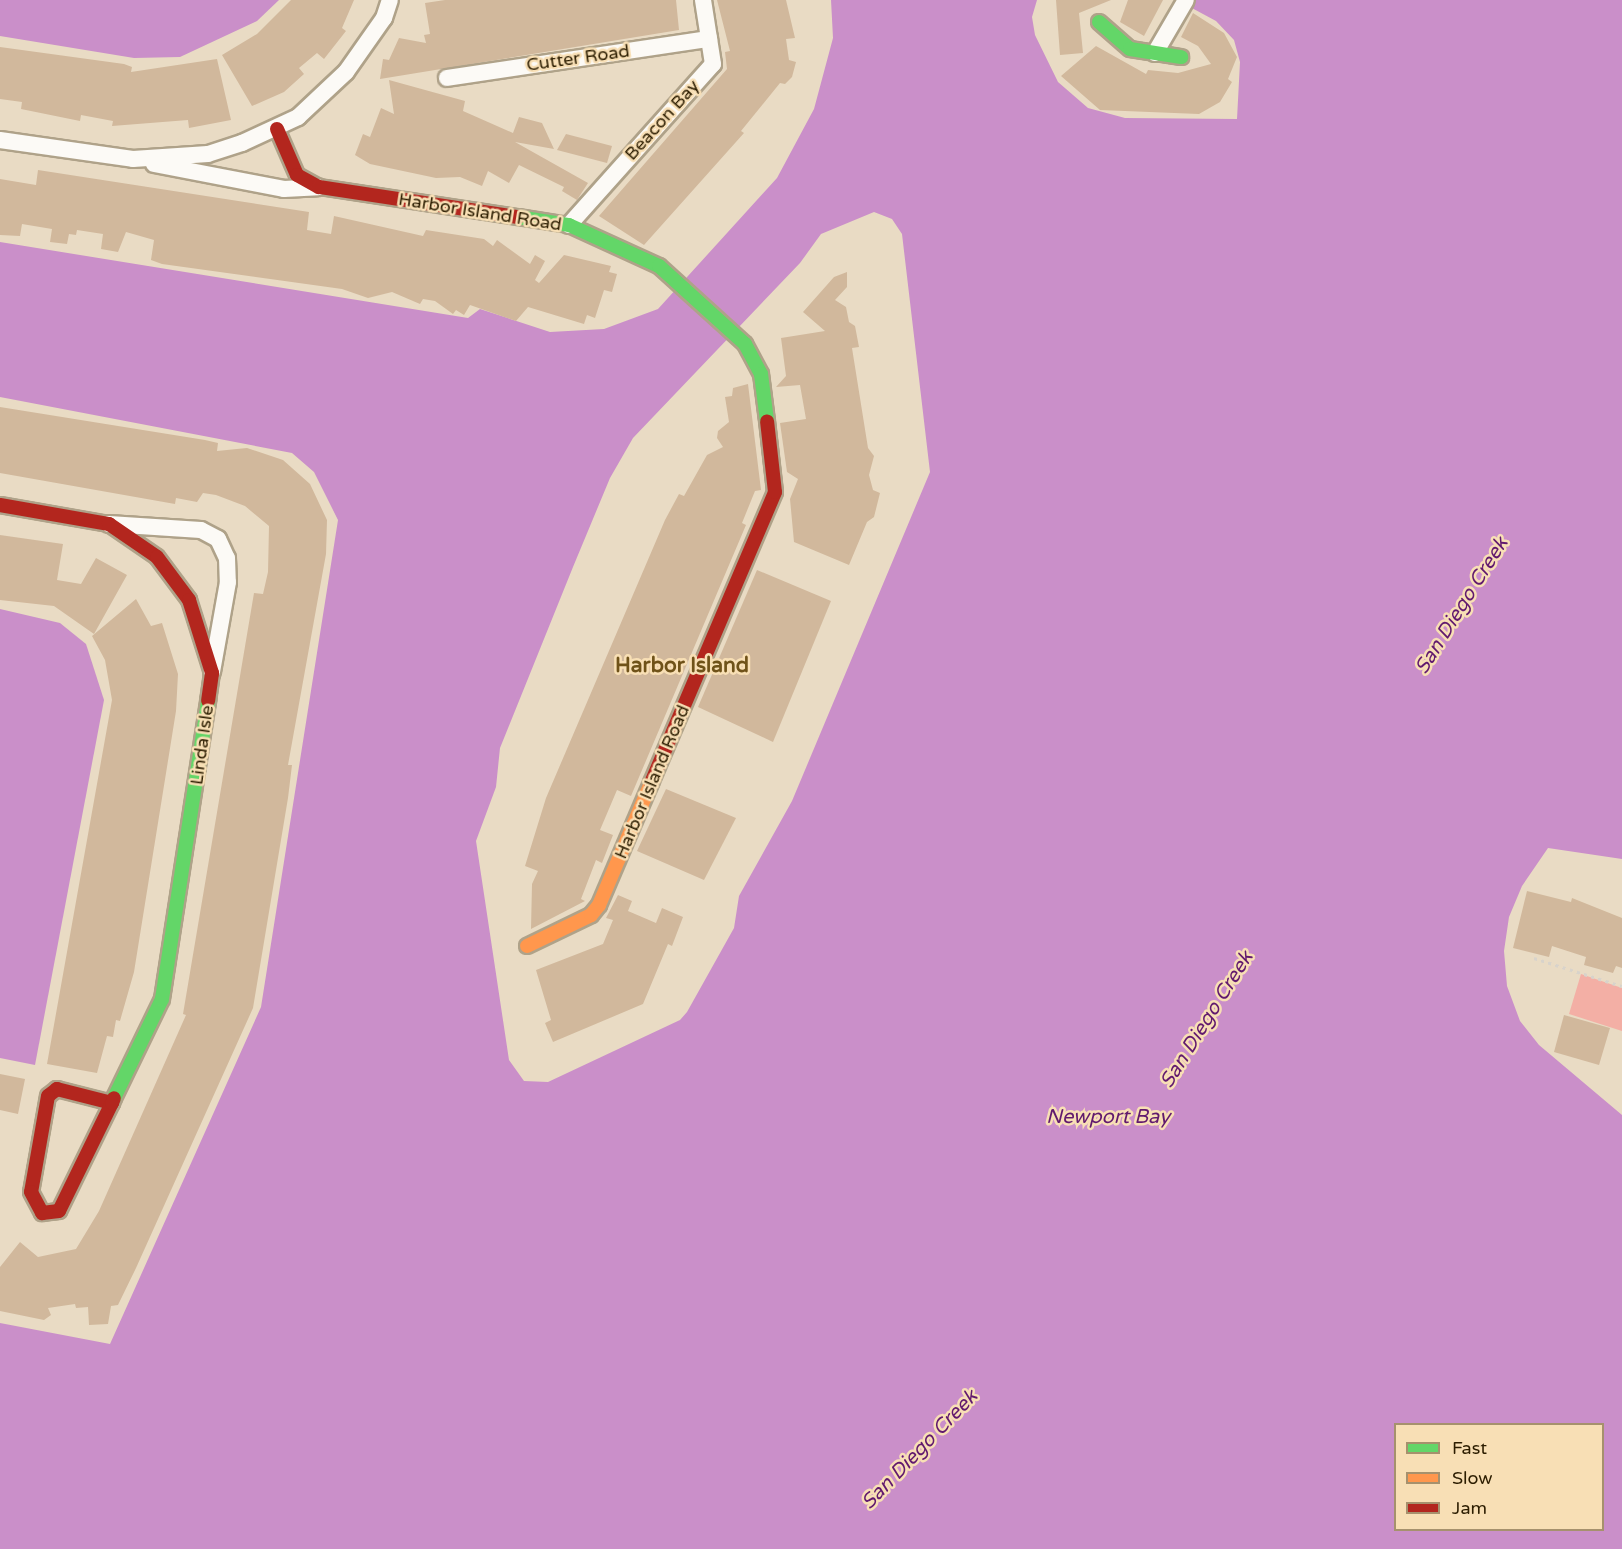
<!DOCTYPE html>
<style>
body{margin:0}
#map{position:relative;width:1622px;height:1549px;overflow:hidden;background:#e9dbc4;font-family:"Varela Round",sans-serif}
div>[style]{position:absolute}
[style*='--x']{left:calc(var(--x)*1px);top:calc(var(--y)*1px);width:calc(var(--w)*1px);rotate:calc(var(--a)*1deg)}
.green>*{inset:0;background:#f3afa5}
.water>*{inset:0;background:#ca8fc9}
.building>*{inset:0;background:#d1b89c}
.path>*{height:3px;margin-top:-1.5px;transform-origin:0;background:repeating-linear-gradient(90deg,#d8d3cb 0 3px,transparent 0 7.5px)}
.roads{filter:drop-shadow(2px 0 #afa289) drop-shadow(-2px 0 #afa289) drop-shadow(0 2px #afa289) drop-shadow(0 -2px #afa289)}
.street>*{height:16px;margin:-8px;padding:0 8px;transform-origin:8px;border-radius:8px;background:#fcfaf6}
.fast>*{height:14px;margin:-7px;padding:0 7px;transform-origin:7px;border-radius:7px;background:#63d668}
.slow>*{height:14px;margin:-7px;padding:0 7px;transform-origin:7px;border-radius:7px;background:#ff974d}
.jam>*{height:14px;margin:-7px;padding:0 7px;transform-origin:7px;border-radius:7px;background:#b3261e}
span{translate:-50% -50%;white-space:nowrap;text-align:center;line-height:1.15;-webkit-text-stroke:5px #f8dfb5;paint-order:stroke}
.street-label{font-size:18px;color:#2c1d00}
.water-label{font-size:20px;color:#61196e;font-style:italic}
.quarter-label{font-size:21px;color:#6f5219;font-weight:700}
.legend{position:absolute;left:1394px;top:1423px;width:210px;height:108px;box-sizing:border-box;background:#f8dfb5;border:2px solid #a6916d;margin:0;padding:8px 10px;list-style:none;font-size:18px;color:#2c1d00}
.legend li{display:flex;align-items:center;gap:12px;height:30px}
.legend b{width:30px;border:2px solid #a6916d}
</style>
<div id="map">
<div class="green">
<i style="clip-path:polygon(1581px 974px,1622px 988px,1622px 1031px,1569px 1014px)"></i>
</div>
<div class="water">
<i style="clip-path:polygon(0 0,279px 0,257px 21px,180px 57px,134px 58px,0 36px)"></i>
<i style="clip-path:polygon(evenodd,831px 0,1037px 0,1032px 17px,1035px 35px,1058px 82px,1088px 108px,1125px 118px,1237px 119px,1240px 62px,1234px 40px,1216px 21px,1177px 0,1622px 0,1622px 859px,1548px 848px,1522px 886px,1509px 917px,1504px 951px,1507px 986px,1520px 1021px,1539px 1045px,1622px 1115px,1622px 1549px,0 1549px,0 1323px,110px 1344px,261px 1007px,338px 520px,314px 472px,292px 453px,0 397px,0 242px,468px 318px,480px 309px,550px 332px,604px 329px,658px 309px,777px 178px,814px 109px,833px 38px,831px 0,874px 212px,892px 219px,902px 234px,930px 472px,792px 801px,739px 896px,734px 928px,687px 1012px,680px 1020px,548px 1082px,524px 1081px,509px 1060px,476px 841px,496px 787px,500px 748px,573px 567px,610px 478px,633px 438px,800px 263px,821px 234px,874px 212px,831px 0,1396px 1424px,1602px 1424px,1602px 1530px,1396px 1530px,1396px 1424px)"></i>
<i style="clip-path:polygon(0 609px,60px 623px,86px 644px,104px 700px,35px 1065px,0 1058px)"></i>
</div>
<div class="building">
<i style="clip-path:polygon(291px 0,354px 0,342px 28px,346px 31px,324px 59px,317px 53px,299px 68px,304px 74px,284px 92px,252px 106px,222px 55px,257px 34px)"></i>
<i style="clip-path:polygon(445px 0,676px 0,679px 30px,380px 79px,383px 59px,389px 60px,399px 38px,426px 43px,424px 35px,430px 34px,425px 3px)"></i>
<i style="clip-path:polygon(717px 0,786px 0,795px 38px,786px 39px,789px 60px,796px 62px,792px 77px,785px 84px,780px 83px,741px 131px,744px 133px,644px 245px,599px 216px,727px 69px,725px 52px,730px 51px)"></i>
<i style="clip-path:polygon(1056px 0,1111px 0,1079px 13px,1083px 53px,1060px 55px)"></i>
<i style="clip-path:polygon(1128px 0,1163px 0,1144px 36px,1120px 22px)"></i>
<i style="clip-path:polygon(1193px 13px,1224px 33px,1237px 57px,1228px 79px,1232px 82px,1220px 102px,1199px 114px,1100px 110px,1061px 76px,1096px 46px,1146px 74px,1148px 70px,1178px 73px,1211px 64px,1198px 46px,1181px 37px)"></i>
<i style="clip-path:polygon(0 47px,124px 64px,132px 67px,131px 72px,217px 59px,231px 120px,189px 128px,188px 120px,112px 126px,113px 121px,81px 115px,80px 121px,21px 109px,22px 102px,0 99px)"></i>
<i style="clip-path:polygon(389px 80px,465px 101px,463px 111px,513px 133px,519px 117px,542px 123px,554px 149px,515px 142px,588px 183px,577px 200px,562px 191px,564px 187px,519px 165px,509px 183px,488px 171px,482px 186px,460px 177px,436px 178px,370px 164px,355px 155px,363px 134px,370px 137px,381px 108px,394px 114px)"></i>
<i style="clip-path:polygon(566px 134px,612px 146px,607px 163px,557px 150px)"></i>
<i style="clip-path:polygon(38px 170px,309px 212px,307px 230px,331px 234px,334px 216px,423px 236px,426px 230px,484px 239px,493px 246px,497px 240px,530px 264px,535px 255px,545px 261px,535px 280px,539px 283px,564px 255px,611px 266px,609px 272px,617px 274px,612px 292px,604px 290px,595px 318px,587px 315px,584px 324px,528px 307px,516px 321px,470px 305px,464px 315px,456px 310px,453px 314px,435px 301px,423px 299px,420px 304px,392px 292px,368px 298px,342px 289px,162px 264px,151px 260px,154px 240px,126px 232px,118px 252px,101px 249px,103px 234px,77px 230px,76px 235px,69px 234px,67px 244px,50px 242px,52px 229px,22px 224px,20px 236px,0 235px,0 179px,36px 185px)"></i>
<i style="clip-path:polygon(847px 272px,847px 287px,835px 300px,846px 307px,849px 322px,855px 326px,859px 347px,852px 348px,868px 448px,874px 456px,869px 475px,873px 490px,880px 493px,874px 517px,867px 522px,849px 565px,794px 542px,790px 499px,798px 479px,787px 472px,780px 423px,806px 419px,800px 385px,776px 387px,786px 376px,781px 338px,825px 331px,803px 312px,834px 277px)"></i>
<i style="clip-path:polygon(748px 384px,761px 490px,755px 491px,742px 523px,746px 525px,631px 796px,617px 790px,600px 830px,613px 835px,602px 863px,596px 860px,581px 899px,585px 901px,531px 929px,532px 884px,538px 871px,525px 866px,546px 798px,665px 520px,679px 494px,684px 496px,707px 455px,723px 447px,717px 438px,718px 431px,729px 422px,725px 397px,732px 396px,733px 388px)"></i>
<i style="clip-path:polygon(0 407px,205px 440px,218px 443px,217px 451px,247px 448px,283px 460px,310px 484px,327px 520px,326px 554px,288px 765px,292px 765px,288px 798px,253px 1008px,136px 1268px,118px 1305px,111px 1306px,108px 1324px,89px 1325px,88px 1307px,76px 1308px,75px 1304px,48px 1308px,51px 1315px,44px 1320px,0 1311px,0 1267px,20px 1242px,38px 1257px,76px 1249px,99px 1211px,186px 1015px,183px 1014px,254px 593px,263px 594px,268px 572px,269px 526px,245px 506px,216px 495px,203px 493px,197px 502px,176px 498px,175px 504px,0 473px)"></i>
<i style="clip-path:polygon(0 535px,63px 544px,57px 580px,81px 584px,96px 558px,127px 575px,94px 634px,54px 606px,0 600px)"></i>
<i style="clip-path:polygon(757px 570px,831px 601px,773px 742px,698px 707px)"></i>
<i style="clip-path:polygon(136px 599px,151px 626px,162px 623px,178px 674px,176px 711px,134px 972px,120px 1021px,116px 1020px,113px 1037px,107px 1036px,97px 1073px,47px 1064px,112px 700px,105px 660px,92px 636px)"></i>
<i style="clip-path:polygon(666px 789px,736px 818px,704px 880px,637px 851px)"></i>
<i style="clip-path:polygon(1527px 891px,1571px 902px,1572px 898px,1622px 918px,1622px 968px,1616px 966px,1613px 973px,1584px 965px,1586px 957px,1552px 946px,1549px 957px,1513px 948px)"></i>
<i style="clip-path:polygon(618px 895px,632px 901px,628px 911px,656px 923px,662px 908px,683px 917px,672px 946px,668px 944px,643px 1004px,553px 1042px,545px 1023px,551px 1020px,536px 970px,603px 944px,613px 920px,606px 918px)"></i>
<i style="clip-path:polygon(1564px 1015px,1610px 1028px,1599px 1065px,1554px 1052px)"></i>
<i style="clip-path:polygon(0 1074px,25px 1079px,18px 1114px,0 1110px)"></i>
</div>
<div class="path">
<i style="--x:1534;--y:958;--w:92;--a:17.7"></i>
</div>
<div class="roads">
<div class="street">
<i style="--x:1155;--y:53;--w:61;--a:-59.7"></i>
<i style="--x:447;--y:78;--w:265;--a:-8.5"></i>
<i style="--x:0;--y:140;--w:134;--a:8.1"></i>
<i style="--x:133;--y:159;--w:75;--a:-3.8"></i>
<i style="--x:208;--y:154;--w:36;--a:-18"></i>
<i style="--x:242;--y:143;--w:62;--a:-24.9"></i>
<i style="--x:298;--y:117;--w:66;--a:-43.2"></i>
<i style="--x:346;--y:72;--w:66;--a:-54.9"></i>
<i style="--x:384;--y:18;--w:19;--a:-72"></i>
<i style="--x:154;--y:164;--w:132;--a:10.9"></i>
<i style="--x:284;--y:189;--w:34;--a:-3"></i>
<i style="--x:569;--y:225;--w:216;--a:-48.2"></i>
<i style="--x:713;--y:64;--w:65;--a:-98.9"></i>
<i style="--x:109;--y:524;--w:92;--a:3.7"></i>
<i style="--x:201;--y:530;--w:19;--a:28"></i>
<i style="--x:218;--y:539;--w:21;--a:65"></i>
<i style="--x:227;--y:558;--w:24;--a:88"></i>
<i style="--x:228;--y:582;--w:91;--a:100.1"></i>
</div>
<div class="fast">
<i style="--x:1099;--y:22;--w:41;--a:41.1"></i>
<i style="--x:1130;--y:49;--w:52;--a:8.9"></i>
<i style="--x:518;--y:217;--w:52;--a:8.9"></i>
<i style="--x:569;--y:225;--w:99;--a:24.5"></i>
<i style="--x:659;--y:266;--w:116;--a:42.2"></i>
<i style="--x:745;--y:344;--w:34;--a:62"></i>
<i style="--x:761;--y:374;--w:47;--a:82.7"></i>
<i style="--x:114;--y:1098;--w:110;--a:-64.1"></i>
<i style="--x:162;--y:999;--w:302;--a:-81.2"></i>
</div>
<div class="slow">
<i style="--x:527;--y:946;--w:71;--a:-25.8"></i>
<i style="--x:591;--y:915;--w:13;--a:-51"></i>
<i style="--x:599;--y:905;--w:133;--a:-66.9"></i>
</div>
<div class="jam">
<i style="--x:277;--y:129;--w:50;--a:66.5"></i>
<i style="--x:297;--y:175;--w:25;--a:29"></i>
<i style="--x:319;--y:187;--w:201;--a:8.6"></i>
<i style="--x:0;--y:505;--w:111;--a:9.9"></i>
<i style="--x:109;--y:524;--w:58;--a:34.5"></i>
<i style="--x:157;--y:557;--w:54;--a:53.3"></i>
<i style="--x:189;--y:600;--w:77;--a:72.5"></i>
<i style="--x:212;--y:673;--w:28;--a:98"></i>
<i style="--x:651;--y:783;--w:316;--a:-66.9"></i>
<i style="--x:775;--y:492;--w:71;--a:-96.4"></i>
<i style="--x:112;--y:1103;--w:57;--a:-165.7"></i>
<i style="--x:57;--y:1089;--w:11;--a:142"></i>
<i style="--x:48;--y:1096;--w:97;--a:100"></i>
<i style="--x:31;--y:1192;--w:24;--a:62"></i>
<i style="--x:42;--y:1213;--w:17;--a:-7"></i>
<i style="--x:59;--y:1211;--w:120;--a:-63.9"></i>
<i style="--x:112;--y:1103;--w:5;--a:-68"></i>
</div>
</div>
<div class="street-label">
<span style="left:578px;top:58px;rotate:-8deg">Cutter Road</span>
<span style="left:662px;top:120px;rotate:-48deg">Beacon Bay</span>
<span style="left:480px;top:212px;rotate:9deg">Harbor Island Road</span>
<span style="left:202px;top:745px;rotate:-82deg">Linda Isle</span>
<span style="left:652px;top:782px;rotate:-67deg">Harbor Island Road</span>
</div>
<div class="water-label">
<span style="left:1462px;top:606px;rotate:-58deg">San Diego Creek</span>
<span style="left:1207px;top:1020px;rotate:-58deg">San Diego Creek</span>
<span style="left:1108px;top:1117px">Newport Bay</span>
<span style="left:920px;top:1450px;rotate:-46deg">San Diego Creek</span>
</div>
<div class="quarter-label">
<span style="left:682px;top:666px">Harbor Island</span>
</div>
<ul class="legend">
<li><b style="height:8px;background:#63d668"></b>Fast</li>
<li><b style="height:8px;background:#ff974d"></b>Slow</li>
<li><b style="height:8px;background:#b3261e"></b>Jam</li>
</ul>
</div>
